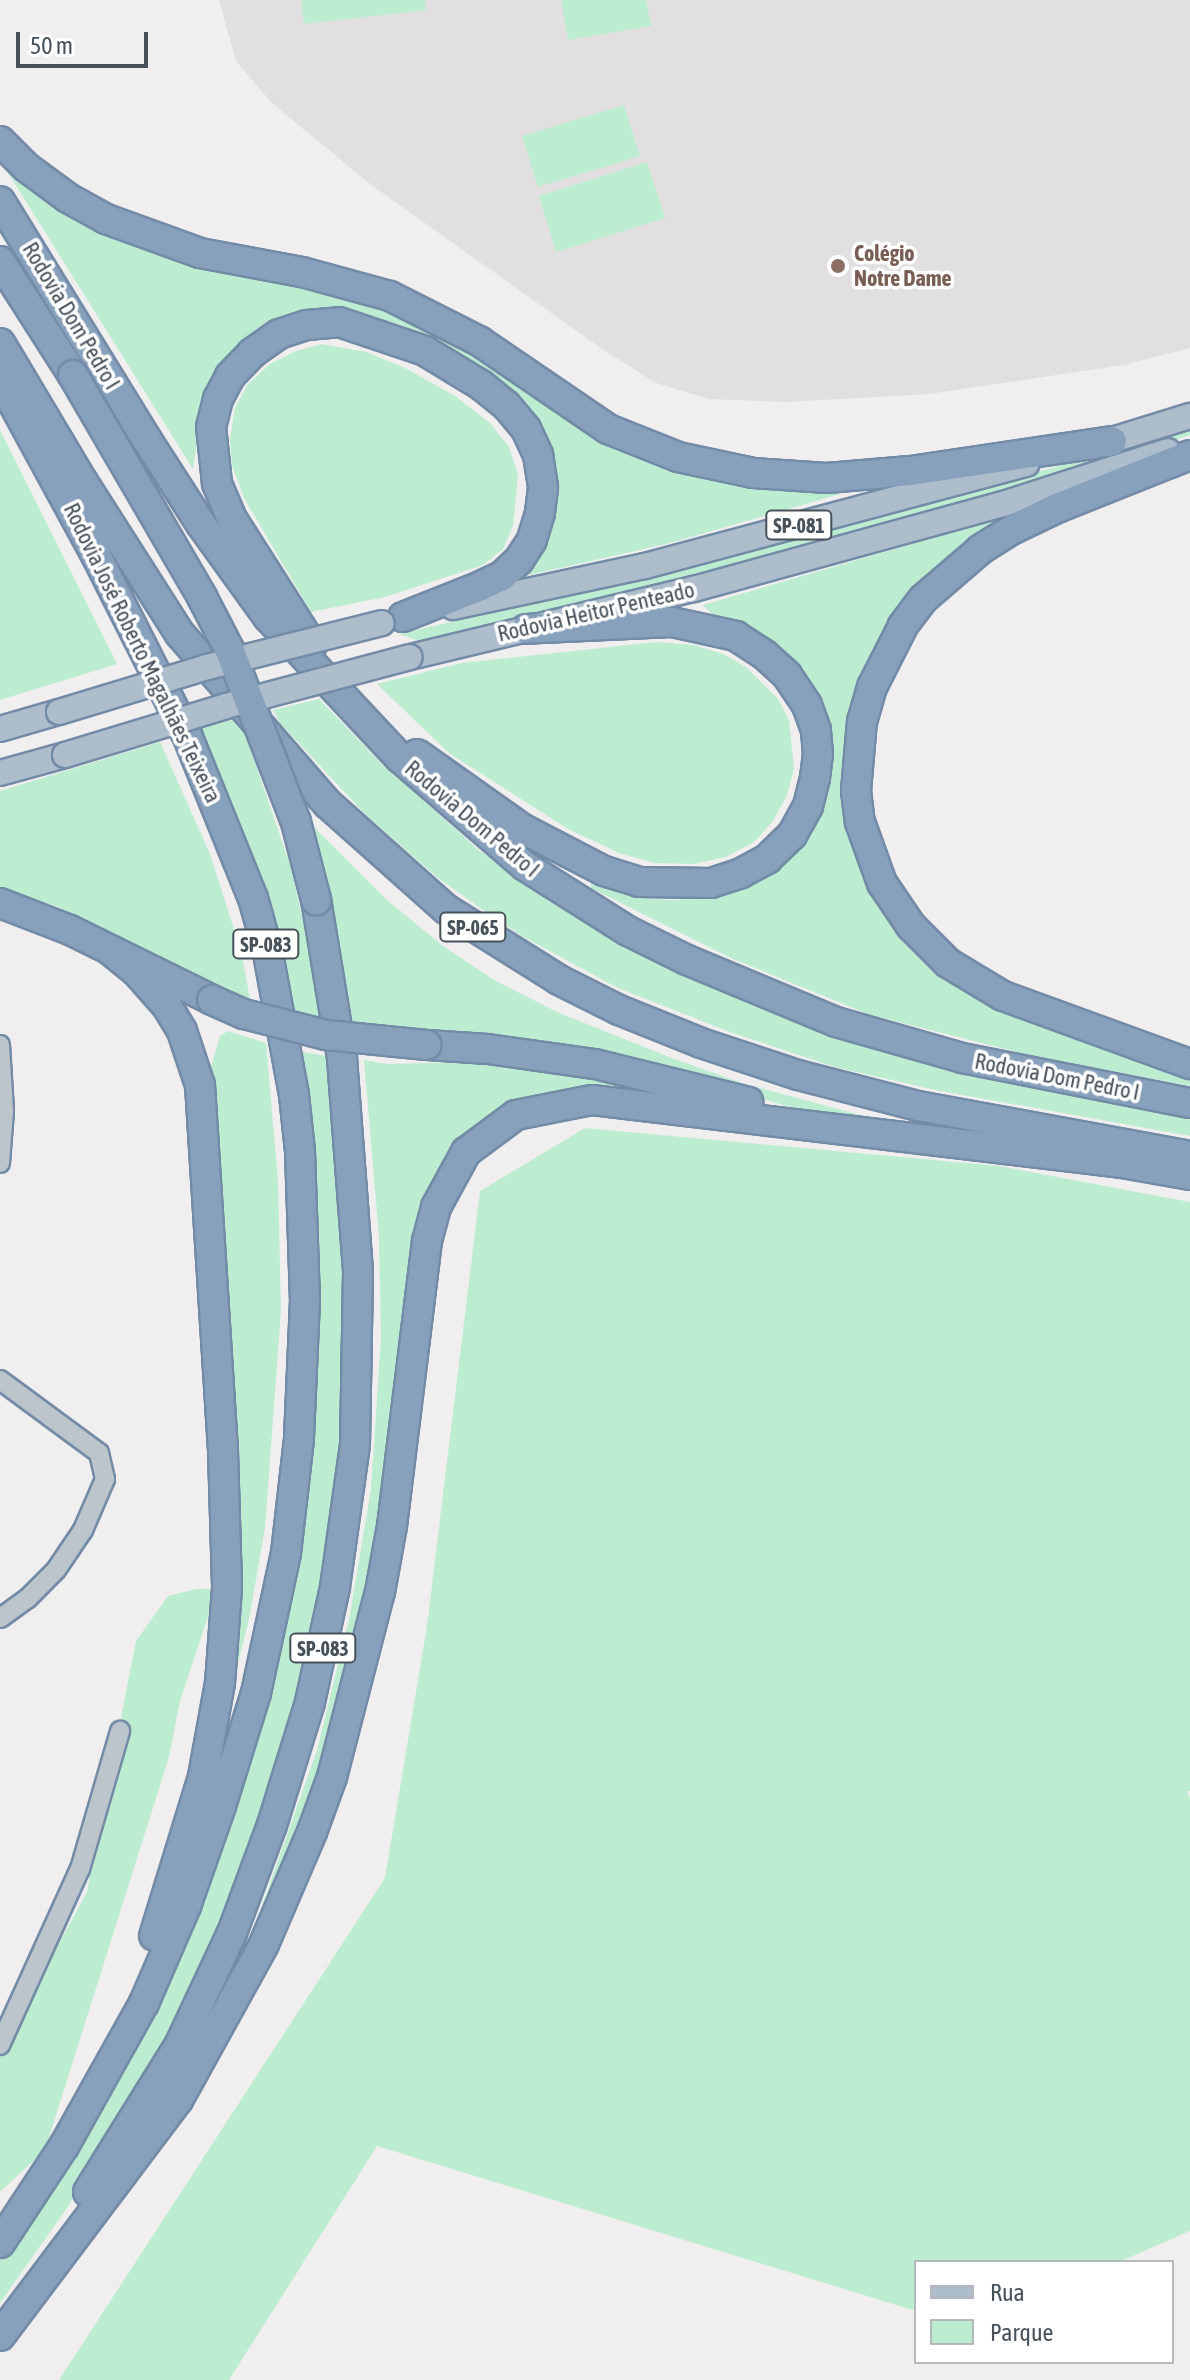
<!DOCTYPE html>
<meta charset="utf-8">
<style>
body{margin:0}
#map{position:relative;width:1190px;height:2380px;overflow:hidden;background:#f0eeee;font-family:"Asap Condensed",sans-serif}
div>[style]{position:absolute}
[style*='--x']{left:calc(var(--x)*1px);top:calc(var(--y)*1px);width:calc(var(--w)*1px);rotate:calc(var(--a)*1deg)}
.education>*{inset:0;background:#e1dfdf}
.green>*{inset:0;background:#bdedd0}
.roads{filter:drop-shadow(2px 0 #738ba7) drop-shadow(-2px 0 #738ba7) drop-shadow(0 2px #738ba7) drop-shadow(0 -2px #738ba7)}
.minor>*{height:18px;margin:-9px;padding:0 9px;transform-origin:9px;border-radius:9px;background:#bdc5cc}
.major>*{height:24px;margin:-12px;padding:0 12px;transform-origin:12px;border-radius:12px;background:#aebdcc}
.highway>*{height:28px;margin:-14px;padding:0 14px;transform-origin:14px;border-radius:14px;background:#87a0bb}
.bridges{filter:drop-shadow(2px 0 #738ba7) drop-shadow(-2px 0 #738ba7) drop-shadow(0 2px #738ba7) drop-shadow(0 -2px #738ba7)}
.major-bridge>*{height:24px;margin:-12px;padding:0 12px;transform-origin:12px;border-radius:12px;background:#aebdcc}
.highway-bridge>*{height:28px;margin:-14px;padding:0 14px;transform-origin:14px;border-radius:14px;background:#87a0bb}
.dots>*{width:22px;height:22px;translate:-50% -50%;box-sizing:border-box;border:4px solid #fff;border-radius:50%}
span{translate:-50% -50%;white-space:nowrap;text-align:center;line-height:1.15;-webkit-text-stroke:7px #fff;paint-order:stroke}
.shield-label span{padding:2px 6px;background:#fff;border:2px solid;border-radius:6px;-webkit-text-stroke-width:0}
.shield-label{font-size:20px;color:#47515a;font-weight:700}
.education-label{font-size:22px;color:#785e54;font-weight:700}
.left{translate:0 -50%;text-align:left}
.street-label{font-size:22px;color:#47515a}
.legend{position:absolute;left:914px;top:2260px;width:260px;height:104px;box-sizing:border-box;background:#fff;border:2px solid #b5b9bd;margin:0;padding:10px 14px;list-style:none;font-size:24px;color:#47515a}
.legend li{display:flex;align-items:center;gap:16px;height:40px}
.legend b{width:40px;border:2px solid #b5b9bd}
.scale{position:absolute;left:16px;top:32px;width:132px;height:36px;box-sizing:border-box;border:4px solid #47515a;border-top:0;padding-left:10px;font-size:24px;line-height:28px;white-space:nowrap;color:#47515a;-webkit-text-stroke:6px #fff;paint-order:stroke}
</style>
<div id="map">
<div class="education">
<i style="clip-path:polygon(219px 0,1190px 0,1190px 348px,1124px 365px,929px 394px,786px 402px,709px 399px,656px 383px,602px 349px,370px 184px,272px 103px,236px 61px)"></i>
</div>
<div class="green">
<i style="clip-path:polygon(301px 0,425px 0,426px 10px,304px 24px)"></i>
<i style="clip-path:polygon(561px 0,646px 0,651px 26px,568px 40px)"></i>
<i style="clip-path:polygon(624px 105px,640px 156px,538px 187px,522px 136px)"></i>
<i style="clip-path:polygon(0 160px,40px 186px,293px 280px,407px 315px,448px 336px,586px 428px,834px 487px,840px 494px,670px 543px,516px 578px,540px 556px,554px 511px,557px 483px,552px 454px,528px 408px,480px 366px,440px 343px,402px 325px,338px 308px,275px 319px,250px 335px,229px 356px,213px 382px,201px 413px,193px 469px)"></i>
<i style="clip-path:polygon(647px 162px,665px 218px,556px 252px,539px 196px)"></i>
<i style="clip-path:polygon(321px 344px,367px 352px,407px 369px,455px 396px,490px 423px,509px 447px,518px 475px,513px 526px,503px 549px,483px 565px,385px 597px,311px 612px,244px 498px,232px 465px,230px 439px,235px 408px,247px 385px,270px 364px,296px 351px)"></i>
<i style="clip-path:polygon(1190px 427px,1190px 435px,1135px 453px,651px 587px,419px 641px,399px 634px,648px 577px,1066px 464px)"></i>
<i style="clip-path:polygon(0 430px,117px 664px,0 700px)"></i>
<i style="clip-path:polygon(998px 519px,1006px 525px,946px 564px,848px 746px,902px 935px,1190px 1073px,1190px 1086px,1025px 1054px,868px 1014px,731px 958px,591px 888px,591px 881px,650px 899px,673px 900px,701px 898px,754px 882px,775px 869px,828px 777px,754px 631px,712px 614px,703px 605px)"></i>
<i style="clip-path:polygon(657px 642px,694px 645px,723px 654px,746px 667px,778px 699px,789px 720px,794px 769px,787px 795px,773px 821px,754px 842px,726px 857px,694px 864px,655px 863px,619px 853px,568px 829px,449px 753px,377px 684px,462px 663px)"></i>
<i style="clip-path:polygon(319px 699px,381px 763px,480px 851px,551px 902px,636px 950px,792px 1020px,889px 1052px,947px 1068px,1190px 1116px,1190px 1136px,935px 1090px,835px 1067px,730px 1032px,618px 988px,522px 936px,479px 907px,437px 877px,366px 815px,280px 723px,273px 710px)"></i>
<i style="clip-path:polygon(240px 718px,291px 868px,325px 1018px,294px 1011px,283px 963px,197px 729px)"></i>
<i style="clip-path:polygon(160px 742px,210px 854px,241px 951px,250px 999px,171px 967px,59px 907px,0 889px,0 791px)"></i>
<i style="clip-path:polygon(311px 824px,387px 900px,443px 946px,494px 980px,557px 1012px,677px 1060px,745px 1084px,923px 1132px,790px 1107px,666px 1070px,353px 1023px,334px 912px)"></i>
<i style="clip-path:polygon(228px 1031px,266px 1043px,278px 1181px,281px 1310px,265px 1528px,249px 1619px,221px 1733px,208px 1078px,220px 1036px)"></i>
<i style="clip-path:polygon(298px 1051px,331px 1057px,345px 1204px,345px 1401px,339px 1468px,315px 1625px,272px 1787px,207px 1958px,157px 2060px,67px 2208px,0 2303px,0 2261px,32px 2214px,123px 2061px,294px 1546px)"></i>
<i style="clip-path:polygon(364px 1060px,387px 1064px,501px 1061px,624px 1080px,622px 1090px,543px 1095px,516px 1105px,461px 1140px,331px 1753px,259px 1933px,250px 1940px,317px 1750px,349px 1620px,371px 1489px,381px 1338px,379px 1237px)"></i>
<i style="clip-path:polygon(585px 1128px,999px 1166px,1190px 1202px,1190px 1791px,1187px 1791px,1190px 1798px,1190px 2231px,1119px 2262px,916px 2262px,916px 2311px,377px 2146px,229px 2380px,59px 2380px,385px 1878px,427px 1626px,480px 1191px)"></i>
<i style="clip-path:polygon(196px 1589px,210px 1589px,210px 1610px,180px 1701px,169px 1757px,45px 2150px,0 2192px,0 2052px,87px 1892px,136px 1641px,168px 1596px)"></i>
</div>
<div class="roads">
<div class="minor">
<i style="--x:0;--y:1045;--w:66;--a:86.5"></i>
<i style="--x:4;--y:1111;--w:52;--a:94.4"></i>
<i style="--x:0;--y:1380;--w:123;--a:36.4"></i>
<i style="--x:99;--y:1453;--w:27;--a:77"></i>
<i style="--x:105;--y:1479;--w:56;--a:113.3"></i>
<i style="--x:83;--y:1530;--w:48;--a:124"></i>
<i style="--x:56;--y:1570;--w:40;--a:135"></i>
<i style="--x:28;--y:1598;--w:34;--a:144"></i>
<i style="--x:0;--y:2045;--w:193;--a:-65.6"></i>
<i style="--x:80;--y:1869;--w:144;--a:-73.8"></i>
</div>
<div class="major">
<i style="--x:1093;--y:446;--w:102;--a:-17.2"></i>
<i style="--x:453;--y:607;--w:196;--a:-12.1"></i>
<i style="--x:645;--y:566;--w:395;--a:-15"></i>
<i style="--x:410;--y:657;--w:292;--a:-13.5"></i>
<i style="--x:694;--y:589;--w:320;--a:-15.4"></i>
<i style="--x:1003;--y:504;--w:173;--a:-17.8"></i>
<i style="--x:0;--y:729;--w:61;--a:-16.1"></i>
<i style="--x:0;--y:773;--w:67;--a:-15.5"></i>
</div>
<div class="highway">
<i style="--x:0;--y:141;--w:37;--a:45"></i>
<i style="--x:26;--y:167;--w:52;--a:36.4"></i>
<i style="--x:68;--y:198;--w:43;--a:28.9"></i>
<i style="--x:106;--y:219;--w:100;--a:19.9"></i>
<i style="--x:200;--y:253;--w:104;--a:10.6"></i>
<i style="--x:302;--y:272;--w:91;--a:15.3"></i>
<i style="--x:390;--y:296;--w:100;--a:26.8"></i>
<i style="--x:479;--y:341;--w:156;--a:34.3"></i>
<i style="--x:608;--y:429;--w:75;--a:21.8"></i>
<i style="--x:678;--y:457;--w:77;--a:12"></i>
<i style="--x:753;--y:473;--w:74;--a:3.9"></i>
<i style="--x:827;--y:478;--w:83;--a:-4.8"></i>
<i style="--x:910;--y:471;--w:204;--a:-8.4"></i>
<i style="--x:0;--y:201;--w:281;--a:58.4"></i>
<i style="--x:147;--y:440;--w:100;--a:57.3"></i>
<i style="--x:201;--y:524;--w:115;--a:54.2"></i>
<i style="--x:268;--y:617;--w:193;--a:46.9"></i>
<i style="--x:400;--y:758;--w:165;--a:40.8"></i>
<i style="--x:525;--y:866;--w:122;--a:32.3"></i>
<i style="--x:628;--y:931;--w:66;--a:26.2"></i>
<i style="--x:687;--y:960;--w:161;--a:22.6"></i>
<i style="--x:836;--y:1022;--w:131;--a:15.9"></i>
<i style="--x:962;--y:1058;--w:232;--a:11.2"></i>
<i style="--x:0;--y:261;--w:135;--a:57.4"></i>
<i style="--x:0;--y:343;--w:162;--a:59.2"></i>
<i style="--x:83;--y:482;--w:180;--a:57.5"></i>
<i style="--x:180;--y:634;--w:225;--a:49"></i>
<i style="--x:328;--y:804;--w:158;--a:41.7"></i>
<i style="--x:446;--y:909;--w:133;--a:32.1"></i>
<i style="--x:559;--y:980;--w:67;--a:26.6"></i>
<i style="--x:619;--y:1010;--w:88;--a:21.9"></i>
<i style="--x:701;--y:1043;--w:102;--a:18.3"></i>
<i style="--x:798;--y:1075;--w:124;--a:14.5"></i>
<i style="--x:918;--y:1106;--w:277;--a:10.4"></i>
<i style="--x:0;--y:379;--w:198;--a:61.4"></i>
<i style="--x:95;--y:553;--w:204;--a:63.2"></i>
<i style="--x:187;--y:735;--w:176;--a:68"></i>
<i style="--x:253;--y:898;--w:52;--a:74.4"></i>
<i style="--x:267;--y:948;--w:149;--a:79.6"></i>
<i style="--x:294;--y:1095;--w:56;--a:83.9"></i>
<i style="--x:300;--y:1151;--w:149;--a:88.1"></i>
<i style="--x:305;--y:1300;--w:139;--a:92.5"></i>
<i style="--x:299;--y:1439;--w:115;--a:96.5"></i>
<i style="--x:286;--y:1553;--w:143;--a:102.1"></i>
<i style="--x:256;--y:1693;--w:118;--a:107.2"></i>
<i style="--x:221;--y:1806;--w:106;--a:109.3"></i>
<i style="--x:186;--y:1906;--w:106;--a:113.4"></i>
<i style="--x:144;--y:2003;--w:164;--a:119.2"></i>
<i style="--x:64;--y:2146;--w:116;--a:123.4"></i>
<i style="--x:1190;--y:455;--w:141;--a:158.3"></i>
<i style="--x:1059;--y:507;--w:51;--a:154.4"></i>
<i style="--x:1013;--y:529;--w:39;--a:148"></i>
<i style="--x:980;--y:550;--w:75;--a:139.3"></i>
<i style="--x:923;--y:599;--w:34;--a:127"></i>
<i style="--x:903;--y:626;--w:68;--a:116.9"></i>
<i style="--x:872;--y:687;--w:35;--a:106"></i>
<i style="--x:862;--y:721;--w:70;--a:94.9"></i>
<i style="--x:856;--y:791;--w:31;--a:83"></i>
<i style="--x:860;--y:822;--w:65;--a:70.2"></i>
<i style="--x:882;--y:883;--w:52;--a:56"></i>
<i style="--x:911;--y:926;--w:52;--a:45"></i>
<i style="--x:948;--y:963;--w:64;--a:31"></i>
<i style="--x:1003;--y:996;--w:199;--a:20"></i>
<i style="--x:312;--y:645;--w:149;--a:-122.4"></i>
<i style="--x:232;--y:519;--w:39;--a:-113"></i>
<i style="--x:217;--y:483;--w:56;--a:-96.1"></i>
<i style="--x:211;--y:427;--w:29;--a:-76"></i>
<i style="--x:218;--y:399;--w:26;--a:-62"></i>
<i style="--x:230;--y:376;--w:32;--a:-46"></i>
<i style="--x:252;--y:353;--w:33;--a:-35"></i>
<i style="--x:279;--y:334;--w:29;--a:-18"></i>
<i style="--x:307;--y:325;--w:32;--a:-5"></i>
<i style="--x:339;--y:322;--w:91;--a:18.6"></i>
<i style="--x:425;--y:351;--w:66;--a:31.3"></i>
<i style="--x:481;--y:385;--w:32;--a:39"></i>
<i style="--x:506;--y:405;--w:31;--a:50"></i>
<i style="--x:526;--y:429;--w:29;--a:65"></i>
<i style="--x:538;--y:455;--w:33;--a:81"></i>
<i style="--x:543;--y:488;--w:25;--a:97"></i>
<i style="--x:540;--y:513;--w:28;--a:107"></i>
<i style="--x:532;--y:540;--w:24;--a:123"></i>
<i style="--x:519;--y:560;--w:23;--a:137"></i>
<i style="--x:502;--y:576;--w:23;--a:155"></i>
<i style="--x:481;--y:586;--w:84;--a:158.3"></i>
<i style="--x:417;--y:754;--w:130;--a:35.3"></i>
<i style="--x:523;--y:829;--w:91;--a:27.4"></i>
<i style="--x:604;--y:871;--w:37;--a:17"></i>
<i style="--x:639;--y:882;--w:72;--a:0.8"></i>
<i style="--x:711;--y:883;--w:32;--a:-18"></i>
<i style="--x:741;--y:873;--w:30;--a:-28"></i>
<i style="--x:767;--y:859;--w:35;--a:-44"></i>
<i style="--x:792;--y:835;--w:33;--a:-61"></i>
<i style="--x:808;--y:806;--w:29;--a:-76"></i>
<i style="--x:815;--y:778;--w:24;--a:-83"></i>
<i style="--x:818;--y:754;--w:24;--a:-95"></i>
<i style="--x:816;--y:730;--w:27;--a:-110"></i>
<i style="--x:807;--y:705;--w:36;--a:-124"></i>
<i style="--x:787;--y:675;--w:30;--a:-138"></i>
<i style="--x:765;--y:655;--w:35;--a:-147"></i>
<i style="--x:736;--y:636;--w:66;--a:-167.7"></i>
<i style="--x:672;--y:622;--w:146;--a:177.3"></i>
<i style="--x:0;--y:903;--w:75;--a:21.1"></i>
<i style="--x:70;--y:930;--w:158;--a:26.2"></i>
<i style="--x:110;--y:950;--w:33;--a:39"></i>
<i style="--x:136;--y:971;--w:47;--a:48.5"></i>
<i style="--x:167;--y:1006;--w:29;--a:59"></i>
<i style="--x:182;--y:1031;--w:57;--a:71.6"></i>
<i style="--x:200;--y:1085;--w:367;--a:86.4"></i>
<i style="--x:223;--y:1451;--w:137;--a:88.3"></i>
<i style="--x:227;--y:1588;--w:95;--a:94.2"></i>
<i style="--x:220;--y:1683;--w:96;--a:100.3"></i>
<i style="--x:203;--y:1777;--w:166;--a:107.1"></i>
<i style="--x:427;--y:1045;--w:61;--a:3.8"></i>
<i style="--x:488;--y:1049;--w:108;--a:8"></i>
<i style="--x:595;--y:1064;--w:158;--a:13.9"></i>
<i style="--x:88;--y:2192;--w:172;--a:-58.1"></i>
<i style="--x:179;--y:2046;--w:125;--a:-64.9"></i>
<i style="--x:232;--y:1933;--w:115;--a:-69.7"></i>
<i style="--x:272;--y:1825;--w:129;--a:-72.8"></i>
<i style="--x:310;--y:1702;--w:118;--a:-77.7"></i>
<i style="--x:335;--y:1587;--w:143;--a:-82"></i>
<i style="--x:355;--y:1445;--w:174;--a:-89"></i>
<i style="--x:358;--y:1271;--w:214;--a:-94.3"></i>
<i style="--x:342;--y:1058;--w:160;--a:-99.3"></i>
<i style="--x:0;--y:2336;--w:296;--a:-53"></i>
<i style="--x:178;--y:2100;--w:178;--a:-61.1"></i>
<i style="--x:264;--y:1944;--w:122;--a:-66.8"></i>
<i style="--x:312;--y:1832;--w:59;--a:-70"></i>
<i style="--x:332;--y:1777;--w:191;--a:-75.5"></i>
<i style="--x:380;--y:1592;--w:67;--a:-79.7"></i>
<i style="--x:392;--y:1526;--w:287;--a:-83"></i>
<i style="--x:427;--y:1241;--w:35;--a:-75"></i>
<i style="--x:436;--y:1207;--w:63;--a:-61.4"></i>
<i style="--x:466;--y:1152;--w:62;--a:-36.5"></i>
<i style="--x:516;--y:1115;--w:77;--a:-11.2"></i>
<i style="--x:592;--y:1100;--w:534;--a:6.78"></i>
<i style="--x:1122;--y:1163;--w:69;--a:10"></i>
</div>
</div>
<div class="bridges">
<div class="major-bridge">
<i style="--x:59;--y:712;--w:155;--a:-16.9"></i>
<i style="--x:207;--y:667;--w:180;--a:-14.1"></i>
<i style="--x:65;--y:755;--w:168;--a:-16.9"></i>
<i style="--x:226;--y:706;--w:190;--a:-14.9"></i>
</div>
<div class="highway-bridge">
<i style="--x:73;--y:375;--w:257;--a:59.8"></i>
<i style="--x:202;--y:597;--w:61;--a:62.6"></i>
<i style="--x:230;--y:651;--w:183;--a:68.9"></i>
<i style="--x:296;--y:822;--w:81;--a:75.6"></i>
<i style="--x:212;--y:1000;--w:35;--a:24"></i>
<i style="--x:244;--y:1014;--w:85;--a:14.4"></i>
<i style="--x:326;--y:1035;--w:101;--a:5.7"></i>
</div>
</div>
<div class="dots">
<i style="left:838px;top:266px;background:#8d6e63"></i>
</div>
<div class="shield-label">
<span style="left:799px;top:525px">SP-081</span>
<span style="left:473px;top:927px">SP-065</span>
<span style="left:266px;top:944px">SP-083</span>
<span style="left:323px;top:1648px">SP-083</span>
</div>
<div class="education-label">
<span class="left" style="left:854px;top:266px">Colégio<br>Notre Dame</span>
</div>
<div class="street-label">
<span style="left:71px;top:316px;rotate:59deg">Rodovia Dom Pedro I</span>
<span style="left:596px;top:612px;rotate:-13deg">Rodovia Heitor Penteado</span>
<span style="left:142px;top:653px;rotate:64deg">Rodovia José Roberto Magalhães Teixeira</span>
<span style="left:472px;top:819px;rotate:40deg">Rodovia Dom Pedro I</span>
<span style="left:1057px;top:1077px;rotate:11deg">Rodovia Dom Pedro I</span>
</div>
<ul class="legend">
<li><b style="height:10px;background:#aebdcc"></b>Rua</li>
<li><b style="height:22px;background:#bdedd0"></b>Parque</li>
</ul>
<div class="scale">50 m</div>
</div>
